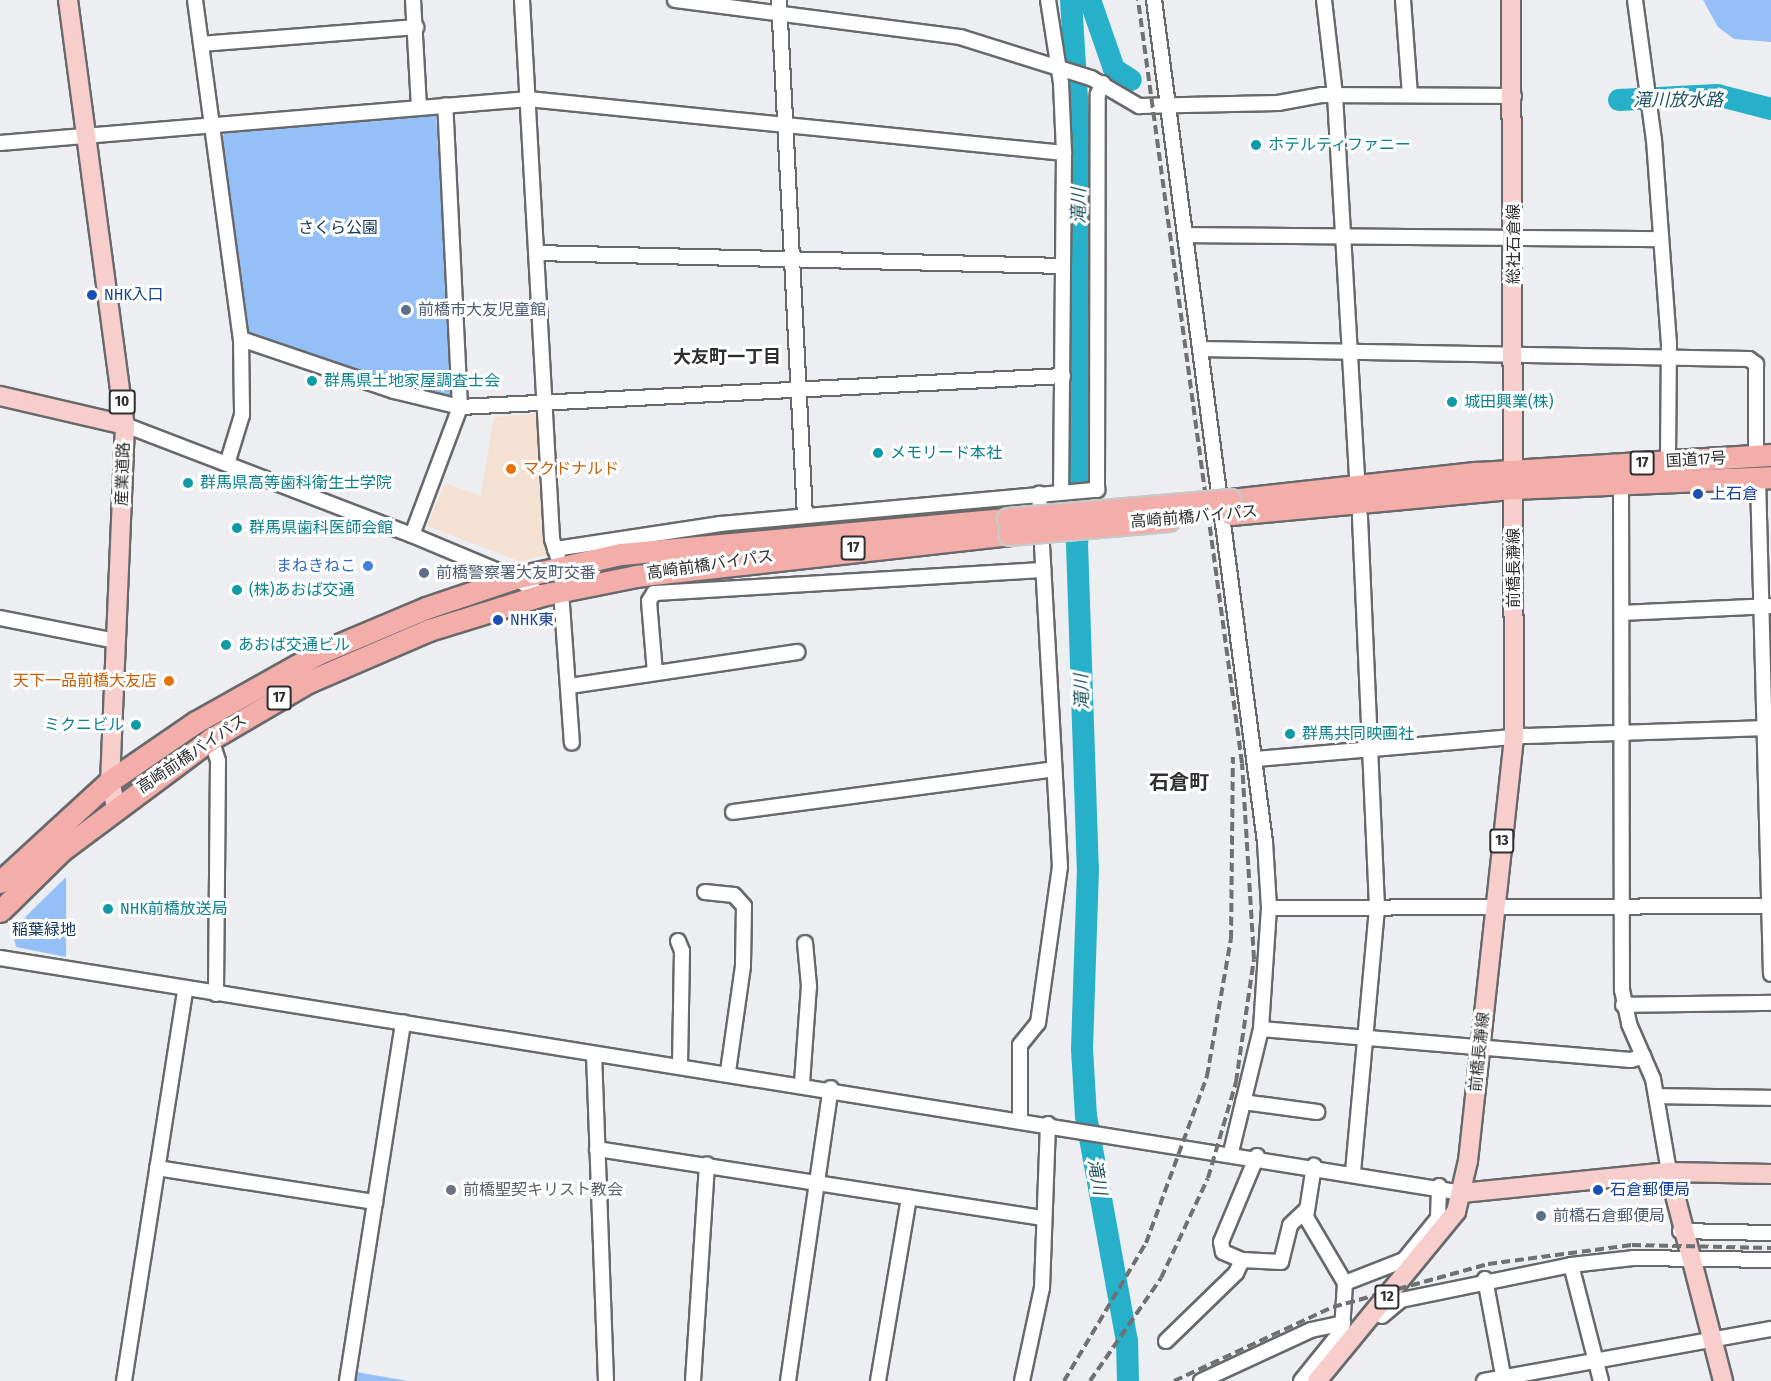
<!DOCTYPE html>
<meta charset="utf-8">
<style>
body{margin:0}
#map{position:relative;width:1771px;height:1381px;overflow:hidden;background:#eceef1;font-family:"Fira Sans Condensed","Noto Sans JP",sans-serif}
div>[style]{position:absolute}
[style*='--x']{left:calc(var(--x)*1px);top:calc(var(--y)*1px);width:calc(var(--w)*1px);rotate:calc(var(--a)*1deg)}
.commercial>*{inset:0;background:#f4e1d1}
.green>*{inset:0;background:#95c0f7}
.river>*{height:22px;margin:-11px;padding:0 11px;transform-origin:11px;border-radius:11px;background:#27b0c9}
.roads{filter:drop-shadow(2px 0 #67696b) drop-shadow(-2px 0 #67696b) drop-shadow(0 2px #67696b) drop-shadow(0 -2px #67696b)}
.minor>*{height:14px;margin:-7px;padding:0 7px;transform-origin:7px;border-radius:7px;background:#fff}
.major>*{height:18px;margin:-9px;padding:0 9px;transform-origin:9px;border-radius:9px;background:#f8cecc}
.highway>*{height:21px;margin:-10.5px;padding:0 10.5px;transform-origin:10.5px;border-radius:10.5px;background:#f3aeaa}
.rail>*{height:4px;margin-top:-2px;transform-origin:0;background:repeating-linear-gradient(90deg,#6e7071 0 9px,transparent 0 13.5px)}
.bridges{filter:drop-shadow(2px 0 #c9c9c9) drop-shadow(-2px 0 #c9c9c9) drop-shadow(0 2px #c9c9c9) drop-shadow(0 -2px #c9c9c9)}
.highway-bridge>*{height:21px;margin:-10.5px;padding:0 10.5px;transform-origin:10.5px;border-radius:10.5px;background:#f3aeaa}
.dots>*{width:16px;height:16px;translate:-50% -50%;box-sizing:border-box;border:3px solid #fff;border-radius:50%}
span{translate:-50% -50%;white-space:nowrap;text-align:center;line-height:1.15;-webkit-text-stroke:6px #fff;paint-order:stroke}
.shield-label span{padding:2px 4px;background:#fff;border:2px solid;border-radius:4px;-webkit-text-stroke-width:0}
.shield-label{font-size:15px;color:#2e2f30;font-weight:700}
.culture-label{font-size:16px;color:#0d838f}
.left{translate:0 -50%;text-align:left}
.right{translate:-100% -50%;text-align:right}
.park-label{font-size:16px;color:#133863}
.street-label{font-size:16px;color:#2e2f30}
.transit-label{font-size:16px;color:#164399}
.service-label{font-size:16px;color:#4e5e75}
.food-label{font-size:16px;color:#c56008}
.shop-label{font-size:16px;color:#366cbe}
.worship-label{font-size:16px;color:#5b616d}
.water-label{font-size:18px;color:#1f545f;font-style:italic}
.neighbourhood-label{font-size:18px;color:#2e2f30;font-weight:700}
.quarter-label{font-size:20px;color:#2e2f30;font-weight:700}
</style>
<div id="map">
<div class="commercial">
<i style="clip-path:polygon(534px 414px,541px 420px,547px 555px,519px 561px,427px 526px,445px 483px,481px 496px,494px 417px)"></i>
</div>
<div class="green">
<i style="clip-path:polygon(1703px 0,1771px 0,1771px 42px,1734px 39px,1718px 27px)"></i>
<i style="clip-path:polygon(436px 115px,454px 395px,435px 396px,251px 334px,245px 328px,219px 139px,229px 130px)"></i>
<i style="clip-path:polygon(66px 877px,66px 957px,16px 947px,12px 930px)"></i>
<i style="clip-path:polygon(356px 1372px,408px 1381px,355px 1381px)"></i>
</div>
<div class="river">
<i style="--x:1071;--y:0;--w:149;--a:86.5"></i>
<i style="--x:1080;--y:149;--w:394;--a:90.4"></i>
<i style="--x:1077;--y:543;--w:325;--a:88.1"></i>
<i style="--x:1088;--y:868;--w:181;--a:91.9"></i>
<i style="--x:1082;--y:1049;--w:67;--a:86.6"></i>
<i style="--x:1086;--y:1116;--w:229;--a:79.7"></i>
<i style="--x:1127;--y:1341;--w:40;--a:88.6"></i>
<i style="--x:1090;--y:0;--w:73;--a:70.8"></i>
<i style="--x:1114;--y:69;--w:20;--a:33"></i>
<i style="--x:1619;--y:100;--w:98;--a:-2.9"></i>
<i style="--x:1717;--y:95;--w:56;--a:14.5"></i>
</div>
<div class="roads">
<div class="minor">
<i style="--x:195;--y:0;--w:342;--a:82.3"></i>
<i style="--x:241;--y:339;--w:76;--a:89.2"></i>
<i style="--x:242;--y:415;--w:51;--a:107"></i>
<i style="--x:413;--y:0;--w:107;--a:86.8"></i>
<i style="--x:522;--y:0;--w:540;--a:86.81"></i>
<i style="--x:552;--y:539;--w:19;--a:72"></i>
<i style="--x:675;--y:0;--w:287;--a:7.4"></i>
<i style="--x:960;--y:37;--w:137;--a:17.4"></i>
<i style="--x:1091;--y:78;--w:56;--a:30.3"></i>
<i style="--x:1139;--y:106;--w:139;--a:-1.2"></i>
<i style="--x:1278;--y:103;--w:45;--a:-10.3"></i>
<i style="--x:1322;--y:95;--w:192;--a:0.3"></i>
<i style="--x:779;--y:0;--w:517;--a:87.12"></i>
<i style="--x:1048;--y:0;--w:84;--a:81.1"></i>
<i style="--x:1061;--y:83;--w:70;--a:87.5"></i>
<i style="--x:1064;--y:153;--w:339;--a:90.5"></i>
<i style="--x:1154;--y:0;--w:849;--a:82.49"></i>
<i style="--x:1265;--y:842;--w:66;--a:86.5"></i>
<i style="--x:1269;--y:908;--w:121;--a:93.8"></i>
<i style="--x:1261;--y:1029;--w:127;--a:103.7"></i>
<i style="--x:1324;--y:0;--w:96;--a:83.4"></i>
<i style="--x:1335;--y:95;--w:381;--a:86.7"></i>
<i style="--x:1403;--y:0;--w:95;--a:85.8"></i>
<i style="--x:1635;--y:0;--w:141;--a:82.3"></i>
<i style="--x:1654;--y:140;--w:203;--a:85.8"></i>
<i style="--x:1669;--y:342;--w:119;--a:90.5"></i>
<i style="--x:201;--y:44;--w:216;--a:-4.5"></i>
<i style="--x:0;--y:143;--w:530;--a:-4.76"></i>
<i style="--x:528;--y:99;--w:539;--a:5.75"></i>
<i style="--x:1185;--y:235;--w:476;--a:0.5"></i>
<i style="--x:536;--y:253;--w:527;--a:1.41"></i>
<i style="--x:241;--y:339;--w:162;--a:18.8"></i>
<i style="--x:394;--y:391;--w:68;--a:13.6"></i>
<i style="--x:460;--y:407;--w:604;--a:-2.94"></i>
<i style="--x:1201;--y:349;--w:548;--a:1.05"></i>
<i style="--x:1749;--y:359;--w:9;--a:36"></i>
<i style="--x:1756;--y:364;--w:92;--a:90"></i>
<i style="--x:125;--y:425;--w:307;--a:21"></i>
<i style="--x:412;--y:535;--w:112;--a:22.7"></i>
<i style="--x:515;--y:578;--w:32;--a:32"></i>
<i style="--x:1758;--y:478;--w:496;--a:88.5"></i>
<i style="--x:1621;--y:482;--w:508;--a:89.89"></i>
<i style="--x:1622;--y:990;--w:35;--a:78"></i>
<i style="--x:1629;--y:1024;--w:60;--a:66.4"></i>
<i style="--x:1653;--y:1079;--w:94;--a:80.2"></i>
<i style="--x:412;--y:535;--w:137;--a:-69.4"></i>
<i style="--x:460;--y:407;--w:302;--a:-92.8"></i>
<i style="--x:555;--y:549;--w:167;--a:-8.6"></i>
<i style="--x:720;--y:524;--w:379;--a:-5.2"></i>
<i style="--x:1097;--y:490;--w:396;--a:-89.9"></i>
<i style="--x:1098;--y:94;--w:12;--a:-66"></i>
<i style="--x:561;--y:591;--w:152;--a:85.9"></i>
<i style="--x:1622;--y:613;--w:149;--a:-2.7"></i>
<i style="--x:0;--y:618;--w:118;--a:11.2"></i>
<i style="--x:655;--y:673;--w:72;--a:-94.8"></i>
<i style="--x:649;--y:601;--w:9;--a:-58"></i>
<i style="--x:654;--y:593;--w:390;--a:-3.4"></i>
<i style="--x:570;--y:686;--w:230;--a:-8.5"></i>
<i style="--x:211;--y:739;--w:23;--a:72"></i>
<i style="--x:218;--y:761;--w:233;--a:90.5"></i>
<i style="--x:1256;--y:759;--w:272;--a:-4.9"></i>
<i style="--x:1527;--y:736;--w:244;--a:-1.9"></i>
<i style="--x:733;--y:812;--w:324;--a:-7.6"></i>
<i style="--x:705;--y:892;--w:29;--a:6"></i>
<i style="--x:734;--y:895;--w:15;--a:48"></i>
<i style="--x:744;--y:906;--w:60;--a:91"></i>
<i style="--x:743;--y:966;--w:107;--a:98.1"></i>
<i style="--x:1269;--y:908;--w:502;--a:-0.23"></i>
<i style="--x:678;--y:941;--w:11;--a:68"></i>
<i style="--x:682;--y:951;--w:114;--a:91"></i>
<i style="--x:0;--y:958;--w:1481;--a:9.13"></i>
<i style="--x:1623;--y:1005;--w:148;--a:-0.8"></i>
<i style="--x:1261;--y:1029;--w:371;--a:4.8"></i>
<i style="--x:1631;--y:1060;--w:13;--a:-18"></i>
<i style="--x:594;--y:1054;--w:327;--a:87.9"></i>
<i style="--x:802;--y:1083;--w:97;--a:-85.9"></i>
<i style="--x:809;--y:986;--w:43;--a:-95.3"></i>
<i style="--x:1658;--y:1096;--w:113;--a:1"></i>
<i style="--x:1243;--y:1102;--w:75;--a:7.7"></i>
<i style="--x:1020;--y:1119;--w:74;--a:-90"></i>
<i style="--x:1020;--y:1045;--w:28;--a:-51"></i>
<i style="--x:1038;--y:1023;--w:158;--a:-82"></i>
<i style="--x:1060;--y:867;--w:374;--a:-93.2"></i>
<i style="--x:597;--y:1149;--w:451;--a:8.8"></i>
<i style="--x:1257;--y:1156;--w:93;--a:112.7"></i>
<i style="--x:1221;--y:1242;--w:10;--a:79"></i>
<i style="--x:1223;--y:1252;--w:21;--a:23"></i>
<i style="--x:1242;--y:1260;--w:39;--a:3"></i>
<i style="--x:1281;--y:1262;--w:38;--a:-76"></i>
<i style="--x:1290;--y:1225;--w:21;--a:-43"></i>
<i style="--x:157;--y:1168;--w:221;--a:8.9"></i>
<i style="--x:1353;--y:1172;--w:266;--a:-84.8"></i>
<i style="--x:1377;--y:907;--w:392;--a:-92.5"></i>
<i style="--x:1680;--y:1231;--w:91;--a:1.3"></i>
<i style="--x:1571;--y:1265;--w:120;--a:75.5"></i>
<i style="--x:1485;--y:1279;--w:104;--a:79.4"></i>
<i style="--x:1345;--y:1283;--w:63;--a:-21.3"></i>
<i style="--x:1404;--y:1260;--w:54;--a:-51"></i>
<i style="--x:1438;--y:1218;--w:32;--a:-88"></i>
<i style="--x:1382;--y:1316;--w:25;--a:-40"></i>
<i style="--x:1401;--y:1300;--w:174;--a:-11.6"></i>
<i style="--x:1571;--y:1265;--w:62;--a:-6.4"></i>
<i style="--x:1633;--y:1258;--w:138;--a:0.8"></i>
<i style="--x:1166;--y:1341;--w:98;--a:-44.2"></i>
<i style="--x:1236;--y:1273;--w:14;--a:-65"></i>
<i style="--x:124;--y:1381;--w:396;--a:-81.1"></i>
<i style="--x:347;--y:1381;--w:363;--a:-81.1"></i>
<i style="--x:693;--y:1381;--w:217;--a:-86.3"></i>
<i style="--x:788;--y:1381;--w:296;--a:-81.7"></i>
<i style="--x:878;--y:1381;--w:186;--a:-80.4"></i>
<i style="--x:1022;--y:1381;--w:95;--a:-77.9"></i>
<i style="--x:1042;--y:1288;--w:164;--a:-87.9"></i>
<i style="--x:1201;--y:1381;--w:121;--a:-24.9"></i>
<i style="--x:1311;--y:1330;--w:33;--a:-12"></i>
<i style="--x:1301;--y:1381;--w:65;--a:-51.2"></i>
<i style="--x:1342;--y:1330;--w:47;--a:-86.3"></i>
<i style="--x:1345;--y:1283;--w:77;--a:-120.6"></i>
<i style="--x:1306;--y:1217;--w:52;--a:-81.1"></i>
<i style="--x:1484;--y:1381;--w:292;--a:-10.3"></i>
</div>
<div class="major">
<i style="--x:68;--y:0;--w:429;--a:82.4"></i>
<i style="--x:125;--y:425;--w:356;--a:92.4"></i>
<i style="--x:110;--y:781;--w:27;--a:77"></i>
<i style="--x:0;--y:396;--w:128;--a:13.1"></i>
<i style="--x:1669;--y:1172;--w:216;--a:75.5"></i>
<i style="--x:1462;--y:1193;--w:208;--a:-5.8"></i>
<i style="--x:1669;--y:1172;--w:102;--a:1.1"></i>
<i style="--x:1317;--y:1381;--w:219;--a:-50.6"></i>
<i style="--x:1456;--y:1212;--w:52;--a:-76.8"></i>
<i style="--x:1468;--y:1161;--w:425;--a:-83.8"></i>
<i style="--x:1514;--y:738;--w:738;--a:-90.23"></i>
</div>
<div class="highway">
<i style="--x:1230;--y:500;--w:247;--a:-6.3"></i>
<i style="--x:1476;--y:473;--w:296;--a:-3.5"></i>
<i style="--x:1231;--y:514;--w:283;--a:-5.3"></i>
<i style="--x:1513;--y:488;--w:258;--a:-2.4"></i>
<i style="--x:0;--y:882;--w:149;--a:-42.6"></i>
<i style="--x:110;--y:781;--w:104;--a:-34.5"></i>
<i style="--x:196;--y:722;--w:139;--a:-29.3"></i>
<i style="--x:317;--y:654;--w:118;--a:-22.9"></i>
<i style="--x:426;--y:608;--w:94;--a:-18.6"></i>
<i style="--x:515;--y:578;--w:109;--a:-12.8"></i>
<i style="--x:621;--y:554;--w:389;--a:-5.2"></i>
<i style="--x:0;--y:911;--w:87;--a:-44.5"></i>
<i style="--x:62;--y:850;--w:186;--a:-36.7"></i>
<i style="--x:211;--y:739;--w:113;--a:-30.4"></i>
<i style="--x:308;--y:682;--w:132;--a:-23.3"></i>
<i style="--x:429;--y:630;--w:118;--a:-17.2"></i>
<i style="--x:542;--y:595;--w:96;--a:-11.4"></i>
<i style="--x:636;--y:576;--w:375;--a:-6.4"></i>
</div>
</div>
<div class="rail">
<i style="--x:1064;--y:1381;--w:161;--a:-59.3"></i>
<i style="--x:1146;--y:1243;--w:178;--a:-69.9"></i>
<i style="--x:1207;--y:1076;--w:139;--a:-80.1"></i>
<i style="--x:1231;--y:939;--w:182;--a:-89.4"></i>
<i style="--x:1090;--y:1381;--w:125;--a:-55.4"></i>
<i style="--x:1161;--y:1278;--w:110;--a:-64.8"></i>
<i style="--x:1208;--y:1178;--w:100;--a:-73.7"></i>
<i style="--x:1236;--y:1082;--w:124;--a:-81.7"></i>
<i style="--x:1254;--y:959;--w:196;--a:-93.5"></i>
<i style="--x:1242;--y:763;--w:770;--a:-97.76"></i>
<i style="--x:1174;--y:1381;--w:175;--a:-25"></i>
<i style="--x:1333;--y:1307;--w:161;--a:-15.5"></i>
<i style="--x:1488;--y:1264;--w:145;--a:-7.5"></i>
<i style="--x:1632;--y:1245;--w:139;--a:1.2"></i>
</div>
<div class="bridges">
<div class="highway-bridge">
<i style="--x:1008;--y:519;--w:223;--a:-4.9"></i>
<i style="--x:1009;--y:534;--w:160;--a:-5"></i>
</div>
</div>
<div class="dots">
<i style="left:1256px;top:145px;background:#0f9aa8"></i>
<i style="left:92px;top:295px;background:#1a4fb4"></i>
<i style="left:406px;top:310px;background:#5c6f8a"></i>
<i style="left:312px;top:381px;background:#0f9aa8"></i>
<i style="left:1452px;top:402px;background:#0f9aa8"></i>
<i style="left:878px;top:453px;background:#0f9aa8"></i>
<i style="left:511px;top:469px;background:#e8710a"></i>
<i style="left:188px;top:483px;background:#0f9aa8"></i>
<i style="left:1698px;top:494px;background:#1a4fb4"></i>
<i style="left:237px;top:528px;background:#0f9aa8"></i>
<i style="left:368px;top:566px;background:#3f7fe0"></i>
<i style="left:424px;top:573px;background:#5c6f8a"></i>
<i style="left:237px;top:590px;background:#0f9aa8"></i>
<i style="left:498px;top:620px;background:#1a4fb4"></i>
<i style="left:226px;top:645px;background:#0f9aa8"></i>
<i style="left:169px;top:681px;background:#e8710a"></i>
<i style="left:136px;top:725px;background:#0f9aa8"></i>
<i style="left:1290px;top:734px;background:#0f9aa8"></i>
<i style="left:108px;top:909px;background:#0f9aa8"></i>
<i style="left:451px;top:1190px;background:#6b7280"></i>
<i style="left:1598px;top:1190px;background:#1a4fb4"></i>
<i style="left:1541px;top:1216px;background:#5c6f8a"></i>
</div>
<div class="shield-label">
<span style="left:122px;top:402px">10</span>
<span style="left:1642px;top:463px">17</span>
<span style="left:853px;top:548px">17</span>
<span style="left:279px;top:698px">17</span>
<span style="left:1502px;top:841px">13</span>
<span style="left:1387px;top:1297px">12</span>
</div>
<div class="culture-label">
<span class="left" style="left:1268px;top:145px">ホテルティファニー</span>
<span class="left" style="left:324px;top:381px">群馬県土地家屋調査士会</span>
<span class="left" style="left:1464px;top:402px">城田興業(株)</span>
<span class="left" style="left:890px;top:453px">メモリード本社</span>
<span class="left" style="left:200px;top:483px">群馬県高等歯科衛生士学院</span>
<span class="left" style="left:249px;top:528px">群馬県歯科医師会館</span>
<span class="left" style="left:249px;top:590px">(株)あおば交通</span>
<span class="left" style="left:238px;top:645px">あおば交通ビル</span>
<span class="right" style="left:124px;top:725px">ミクニビル</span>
<span class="left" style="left:1302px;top:734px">群馬共同映画社</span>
<span class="left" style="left:120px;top:909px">NHK前橋放送局</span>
</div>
<div class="park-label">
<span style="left:338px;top:228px">さくら公園</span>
<span style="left:44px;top:930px">稲葉緑地</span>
</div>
<div class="street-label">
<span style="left:1514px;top:244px;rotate:-90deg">総社石倉線</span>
<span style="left:1696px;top:460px;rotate:-3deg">国道17号</span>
<span style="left:123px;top:474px;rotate:-88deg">産業道路</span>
<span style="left:1194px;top:517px;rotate:-5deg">高崎前橋バイパス</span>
<span style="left:710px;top:565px;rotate:-8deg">高崎前橋バイパス</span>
<span style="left:1514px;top:568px;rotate:-90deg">前橋長瀞線</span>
<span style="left:192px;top:754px;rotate:-34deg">高崎前橋バイパス</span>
<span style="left:1480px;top:1052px;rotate:-84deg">前橋長瀞線</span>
</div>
<div class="transit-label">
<span class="left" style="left:104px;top:295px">NHK入口</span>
<span class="left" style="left:1710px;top:494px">上石倉</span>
<span class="left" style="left:510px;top:620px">NHK東</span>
<span class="left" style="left:1610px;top:1190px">石倉郵便局</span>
</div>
<div class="service-label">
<span class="left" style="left:418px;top:310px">前橋市大友児童館</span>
<span class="left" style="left:436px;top:573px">前橋警察署大友町交番</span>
<span class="left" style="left:1553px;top:1216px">前橋石倉郵便局</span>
</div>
<div class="food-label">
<span class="left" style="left:523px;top:469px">マクドナルド</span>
<span class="right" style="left:157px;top:681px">天下一品前橋大友店</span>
</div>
<div class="shop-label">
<span class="right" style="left:356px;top:566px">まねきねこ</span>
</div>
<div class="worship-label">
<span class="left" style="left:463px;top:1190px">前橋聖契キリスト教会</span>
</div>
<div class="water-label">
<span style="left:1678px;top:100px">滝川放水路</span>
<span style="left:1079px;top:206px;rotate:-90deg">滝川</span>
<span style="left:1082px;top:692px;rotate:-92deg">滝川</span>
<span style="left:1097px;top:1177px;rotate:80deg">滝川</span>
</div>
<div class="neighbourhood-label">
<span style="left:727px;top:357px">大友町一丁目</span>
</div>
<div class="quarter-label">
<span style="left:1179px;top:782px">石倉町</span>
</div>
</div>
